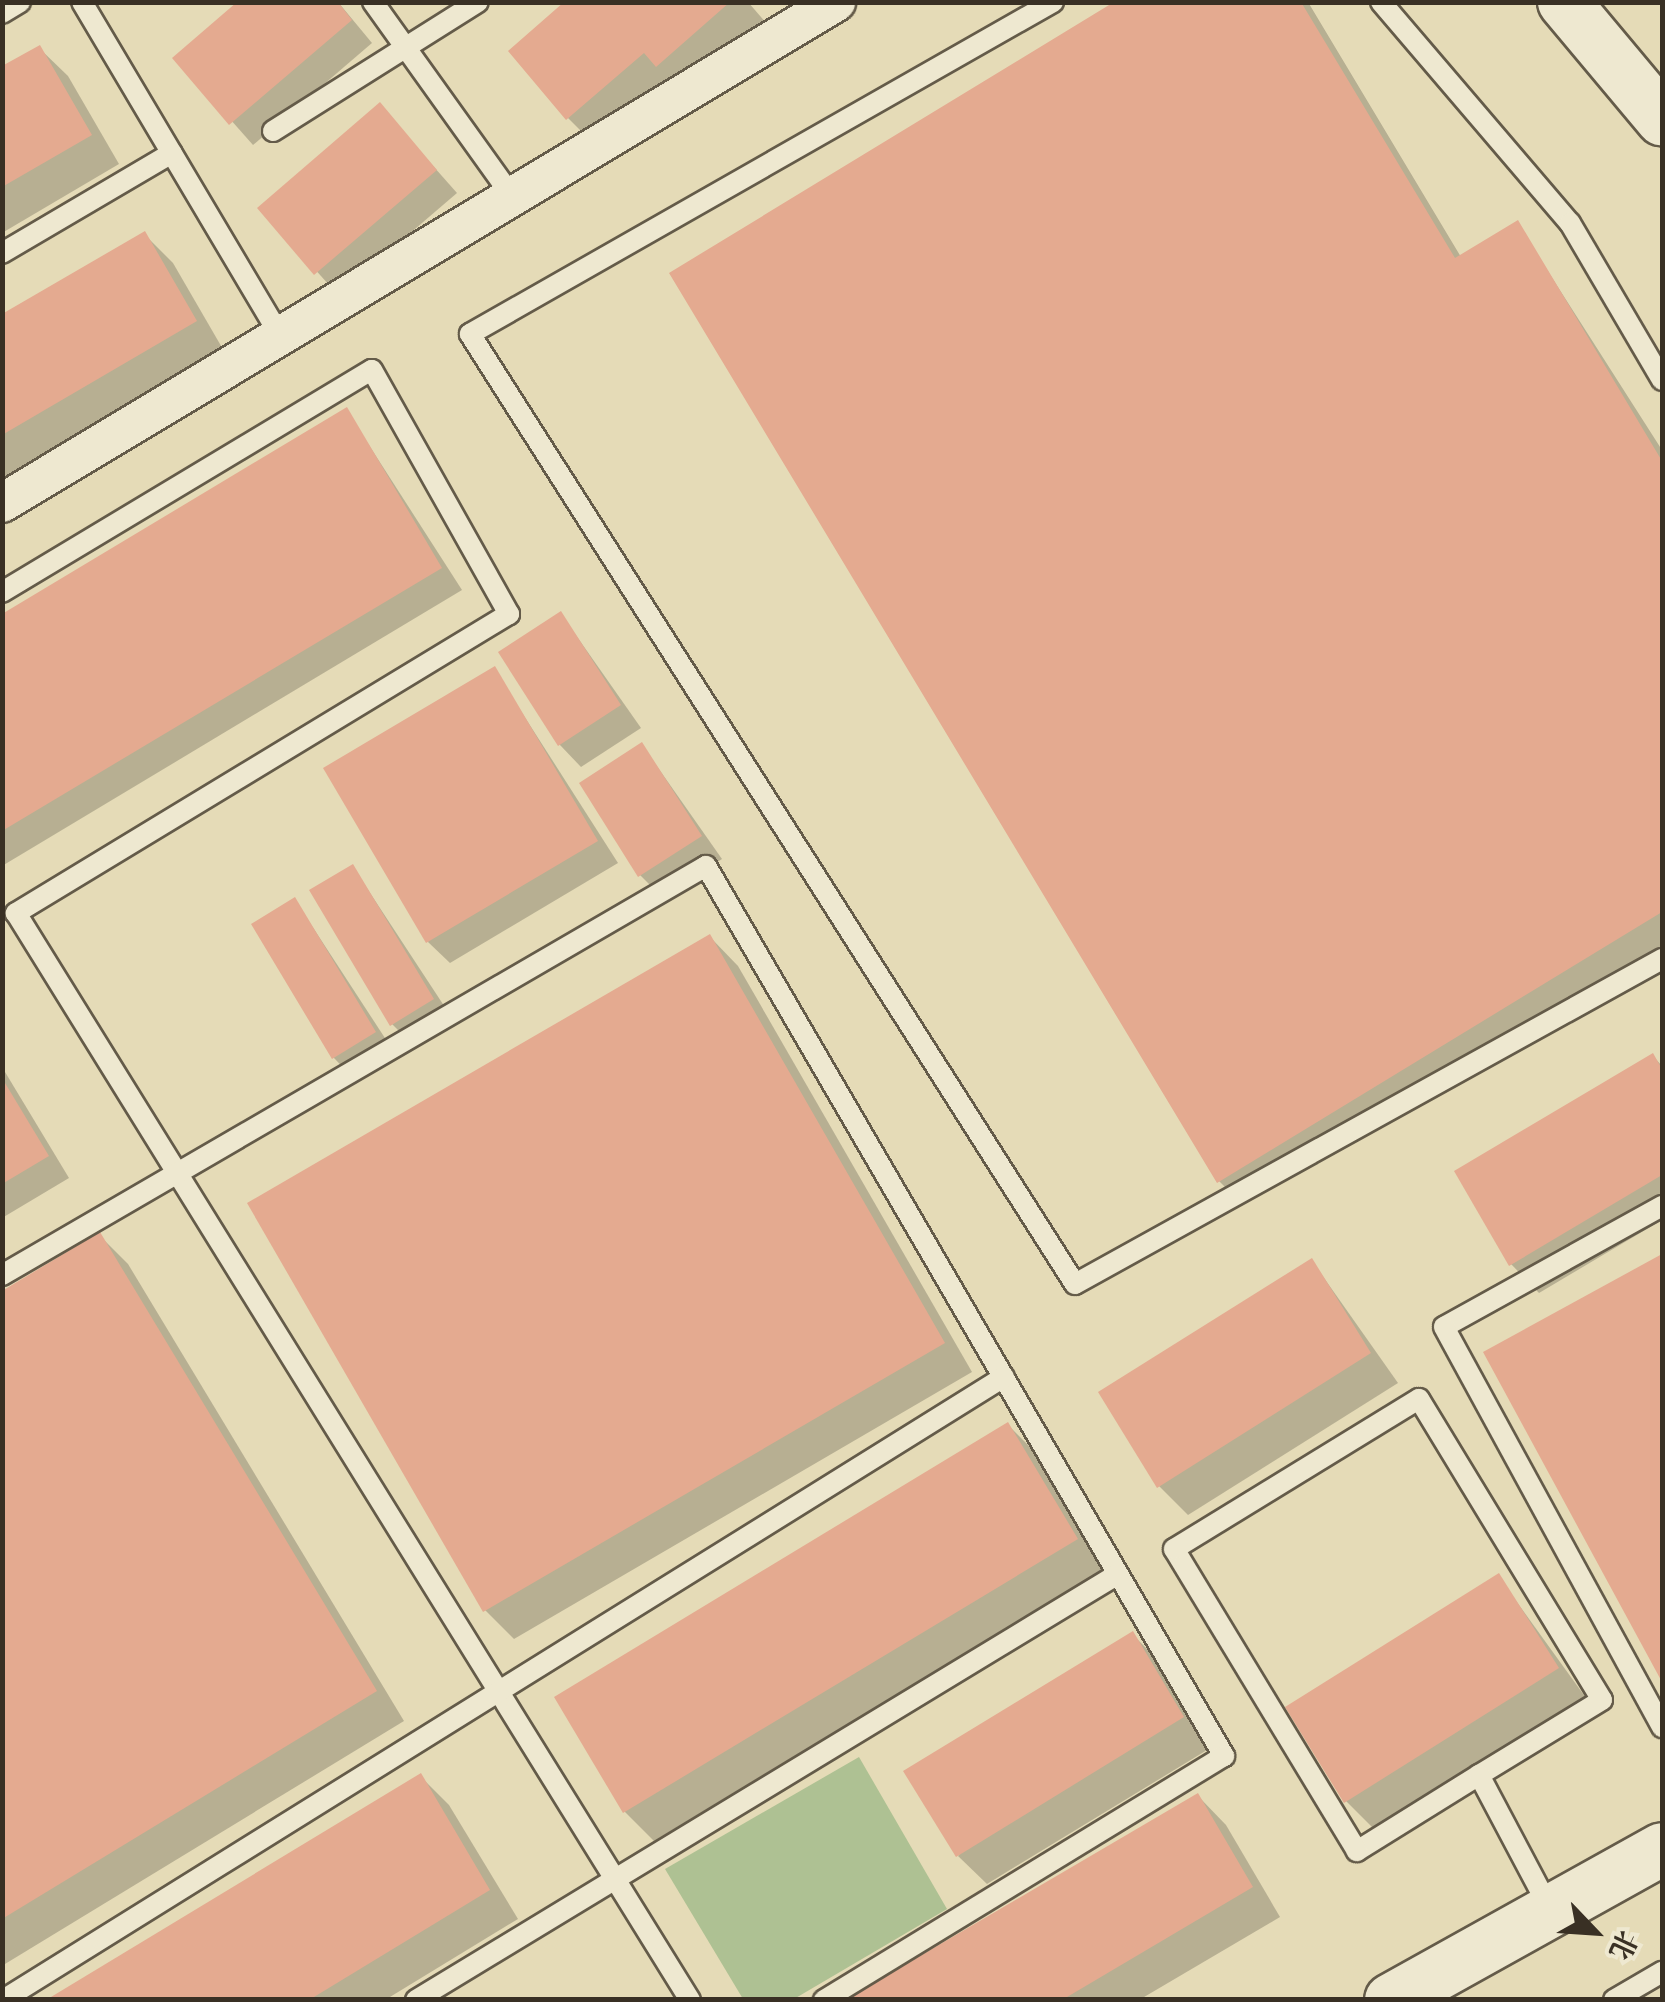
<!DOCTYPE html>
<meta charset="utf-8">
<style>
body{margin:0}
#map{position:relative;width:1665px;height:2002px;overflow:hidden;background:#e5dbb7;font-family:"IM FELL Double Pica","Noto Serif SC",serif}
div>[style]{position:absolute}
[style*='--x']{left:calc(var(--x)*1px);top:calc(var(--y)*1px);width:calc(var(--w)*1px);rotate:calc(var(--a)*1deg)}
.green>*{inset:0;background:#aec193}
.shadow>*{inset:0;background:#0003}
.building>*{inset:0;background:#e4aa90}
.roads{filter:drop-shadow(2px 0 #645b49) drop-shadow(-2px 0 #645b49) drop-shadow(0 2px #645b49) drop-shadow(0 -2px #645b49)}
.lane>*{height:20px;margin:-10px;padding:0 10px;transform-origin:10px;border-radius:10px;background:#eee8d0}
.street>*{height:38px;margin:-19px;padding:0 19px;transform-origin:19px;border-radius:19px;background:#eee8d0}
.secondary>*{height:52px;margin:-26px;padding:0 26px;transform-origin:26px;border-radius:26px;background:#eee8d0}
span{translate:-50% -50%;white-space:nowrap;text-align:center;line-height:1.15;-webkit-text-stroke:9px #eee8d0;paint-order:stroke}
.frame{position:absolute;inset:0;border:5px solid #393024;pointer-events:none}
.north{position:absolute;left:1545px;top:1882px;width:100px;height:100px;-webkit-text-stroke:8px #eee8d0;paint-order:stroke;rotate:115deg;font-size:28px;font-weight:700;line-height:40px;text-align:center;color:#393024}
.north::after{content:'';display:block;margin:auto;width:35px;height:45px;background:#393024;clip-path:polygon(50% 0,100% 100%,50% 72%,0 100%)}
</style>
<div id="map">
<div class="green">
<i style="clip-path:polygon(859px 1757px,947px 1909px,794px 1999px,743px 1999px,665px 1869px)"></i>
</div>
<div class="shadow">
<i style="clip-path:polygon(338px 2px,372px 43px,253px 145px,176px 58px)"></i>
<i style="clip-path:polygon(567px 2px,748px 2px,767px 24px,597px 147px,568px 118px)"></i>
<i style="clip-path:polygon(1118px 2px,1308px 2px,1461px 257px,1517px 223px,1662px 450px,1662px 947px,1241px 1203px,1219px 1181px)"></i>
<i style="clip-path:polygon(39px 48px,68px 76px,119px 164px,2px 233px,2px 69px)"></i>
<i style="clip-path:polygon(380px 106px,457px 193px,338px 295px,260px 208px)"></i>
<i style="clip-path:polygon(144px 234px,173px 263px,224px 351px,2px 480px,2px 317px)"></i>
<i style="clip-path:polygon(347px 411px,462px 590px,2px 866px,2px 617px)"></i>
<i style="clip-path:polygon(561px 614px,641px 728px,581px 767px,560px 745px)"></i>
<i style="clip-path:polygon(494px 669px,618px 863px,450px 963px,428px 942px)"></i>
<i style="clip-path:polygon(642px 745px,722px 859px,662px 897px,640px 875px)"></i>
<i style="clip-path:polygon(353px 867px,454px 1021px,414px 1046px,392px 1024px)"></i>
<i style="clip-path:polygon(295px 900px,396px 1055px,355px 1080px,334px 1058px)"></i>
<i style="clip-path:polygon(710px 937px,738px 966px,972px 1372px,514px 1639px,485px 1610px)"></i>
<i style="clip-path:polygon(1653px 1056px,1662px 1066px,1662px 1220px,1539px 1293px,1511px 1264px)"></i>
<i style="clip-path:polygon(2px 1067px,69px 1178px,2px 1218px)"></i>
<i style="clip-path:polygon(99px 1235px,128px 1264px,404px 1721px,5px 1964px,2px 1294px)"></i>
<i style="clip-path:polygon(1662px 1257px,1662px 1677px,1487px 1353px)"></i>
<i style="clip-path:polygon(1312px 1261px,1398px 1383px,1188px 1515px,1159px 1486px)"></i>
<i style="clip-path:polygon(1008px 1425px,1037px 1454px,1105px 1568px,654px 1841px,625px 1812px,557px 1698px)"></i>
<i style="clip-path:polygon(1498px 1576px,1586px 1698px,1375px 1830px,1346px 1801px)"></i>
<i style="clip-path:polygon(1132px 1634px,1161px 1663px,1212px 1747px,987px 1884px,958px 1856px)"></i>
<i style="clip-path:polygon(420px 1776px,449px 1805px,518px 1919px,385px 2000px,51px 2000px)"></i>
<i style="clip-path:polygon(1198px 1796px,1226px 1825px,1280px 1917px,1139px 2000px,850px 2000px)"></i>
</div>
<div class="building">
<i style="clip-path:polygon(237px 2px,338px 2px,352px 20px,229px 125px,172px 58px)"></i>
<i style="clip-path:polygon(564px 2px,730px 2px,656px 67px,644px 53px,566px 120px,508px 51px)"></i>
<i style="clip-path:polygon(1114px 2px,1301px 2px,1455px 258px,1518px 220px,1662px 461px,1662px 912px,1217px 1183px,669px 273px)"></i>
<i style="clip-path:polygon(40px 45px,92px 135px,2px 187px,2px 66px)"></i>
<i style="clip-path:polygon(380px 102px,437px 170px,314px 275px,257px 208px)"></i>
<i style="clip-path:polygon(145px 231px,197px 321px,2px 435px,2px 314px)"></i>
<i style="clip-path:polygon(347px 407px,442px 568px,2px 831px,2px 614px)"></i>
<i style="clip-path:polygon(561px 611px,621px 705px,558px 746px,498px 652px)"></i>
<i style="clip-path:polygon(495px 666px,598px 841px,426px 943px,323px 768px)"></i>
<i style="clip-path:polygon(642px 742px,702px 836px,638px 877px,579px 783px)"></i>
<i style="clip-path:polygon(353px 864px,434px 999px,390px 1026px,309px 890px)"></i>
<i style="clip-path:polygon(295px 897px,376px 1032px,332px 1059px,251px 924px)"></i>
<i style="clip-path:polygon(710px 934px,945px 1343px,483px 1612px,247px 1203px)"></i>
<i style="clip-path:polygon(1653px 1053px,1662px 1069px,1662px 1175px,1509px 1266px,1454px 1171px)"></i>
<i style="clip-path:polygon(2px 1078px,49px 1156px,2px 1184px)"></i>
<i style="clip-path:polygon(100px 1232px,377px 1691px,2px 1919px,2px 1291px)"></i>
<i style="clip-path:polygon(1662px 1254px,1662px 1682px,1483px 1352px)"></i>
<i style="clip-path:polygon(1312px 1258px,1371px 1353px,1157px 1488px,1098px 1392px)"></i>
<i style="clip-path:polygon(1008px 1422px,1078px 1539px,623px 1813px,554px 1697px)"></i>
<i style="clip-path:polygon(1499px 1573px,1559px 1668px,1344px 1803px,1285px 1707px)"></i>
<i style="clip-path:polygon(1133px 1631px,1184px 1717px,956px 1857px,903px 1771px)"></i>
<i style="clip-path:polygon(421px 1773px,490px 1890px,309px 2000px,46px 2000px)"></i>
<i style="clip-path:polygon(1198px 1793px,1253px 1887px,1062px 2000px,845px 2000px)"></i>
</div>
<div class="roads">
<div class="lane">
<i style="--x:82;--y:2;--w:388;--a:59.3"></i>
<i style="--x:373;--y:2;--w:239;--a:54.4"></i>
<i style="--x:1053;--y:2;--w:671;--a:150.34"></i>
<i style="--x:470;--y:334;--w:1126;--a:57.51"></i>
<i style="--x:1075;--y:1284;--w:671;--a:-28.97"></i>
<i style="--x:1381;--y:2;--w:291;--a:49.5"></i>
<i style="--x:1570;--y:223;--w:182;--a:59.6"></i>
<i style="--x:2;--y:13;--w:21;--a:-31"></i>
<i style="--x:273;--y:131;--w:242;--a:-32.2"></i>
<i style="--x:2;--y:253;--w:197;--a:-30.5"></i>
<i style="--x:2;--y:592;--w:431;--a:-31"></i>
<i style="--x:372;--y:370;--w:280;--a:60.7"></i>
<i style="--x:509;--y:614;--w:577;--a:148.76"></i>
<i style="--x:16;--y:913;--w:1279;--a:58.2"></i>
<i style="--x:1662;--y:1206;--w:249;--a:151"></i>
<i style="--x:1444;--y:1327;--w:456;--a:61.4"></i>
<i style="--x:2;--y:1275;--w:814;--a:-30.16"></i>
<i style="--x:706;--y:866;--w:1030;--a:59.8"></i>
<i style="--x:1224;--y:1756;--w:469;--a:148.6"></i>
<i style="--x:1479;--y:1775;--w:144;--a:148.1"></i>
<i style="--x:1357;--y:1851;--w:353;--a:-121.2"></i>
<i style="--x:1174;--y:1549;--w:287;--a:-31.5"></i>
<i style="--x:1419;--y:1399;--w:352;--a:58.7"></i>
<i style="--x:1602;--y:1700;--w:144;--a:148.6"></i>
<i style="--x:1479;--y:1775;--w:152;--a:62.1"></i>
<i style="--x:3;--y:2000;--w:1179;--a:-31.9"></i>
<i style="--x:416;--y:2000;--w:821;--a:-31.25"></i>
<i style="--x:1614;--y:2000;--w:56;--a:-30.3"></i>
</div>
<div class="street">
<i style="--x:2;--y:503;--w:973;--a:-30.99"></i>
</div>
<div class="secondary">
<i style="--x:1564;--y:2;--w:153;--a:50.1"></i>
<i style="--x:1391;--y:2000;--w:310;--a:-29.1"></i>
</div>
</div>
<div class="frame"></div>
<div class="north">北</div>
</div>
